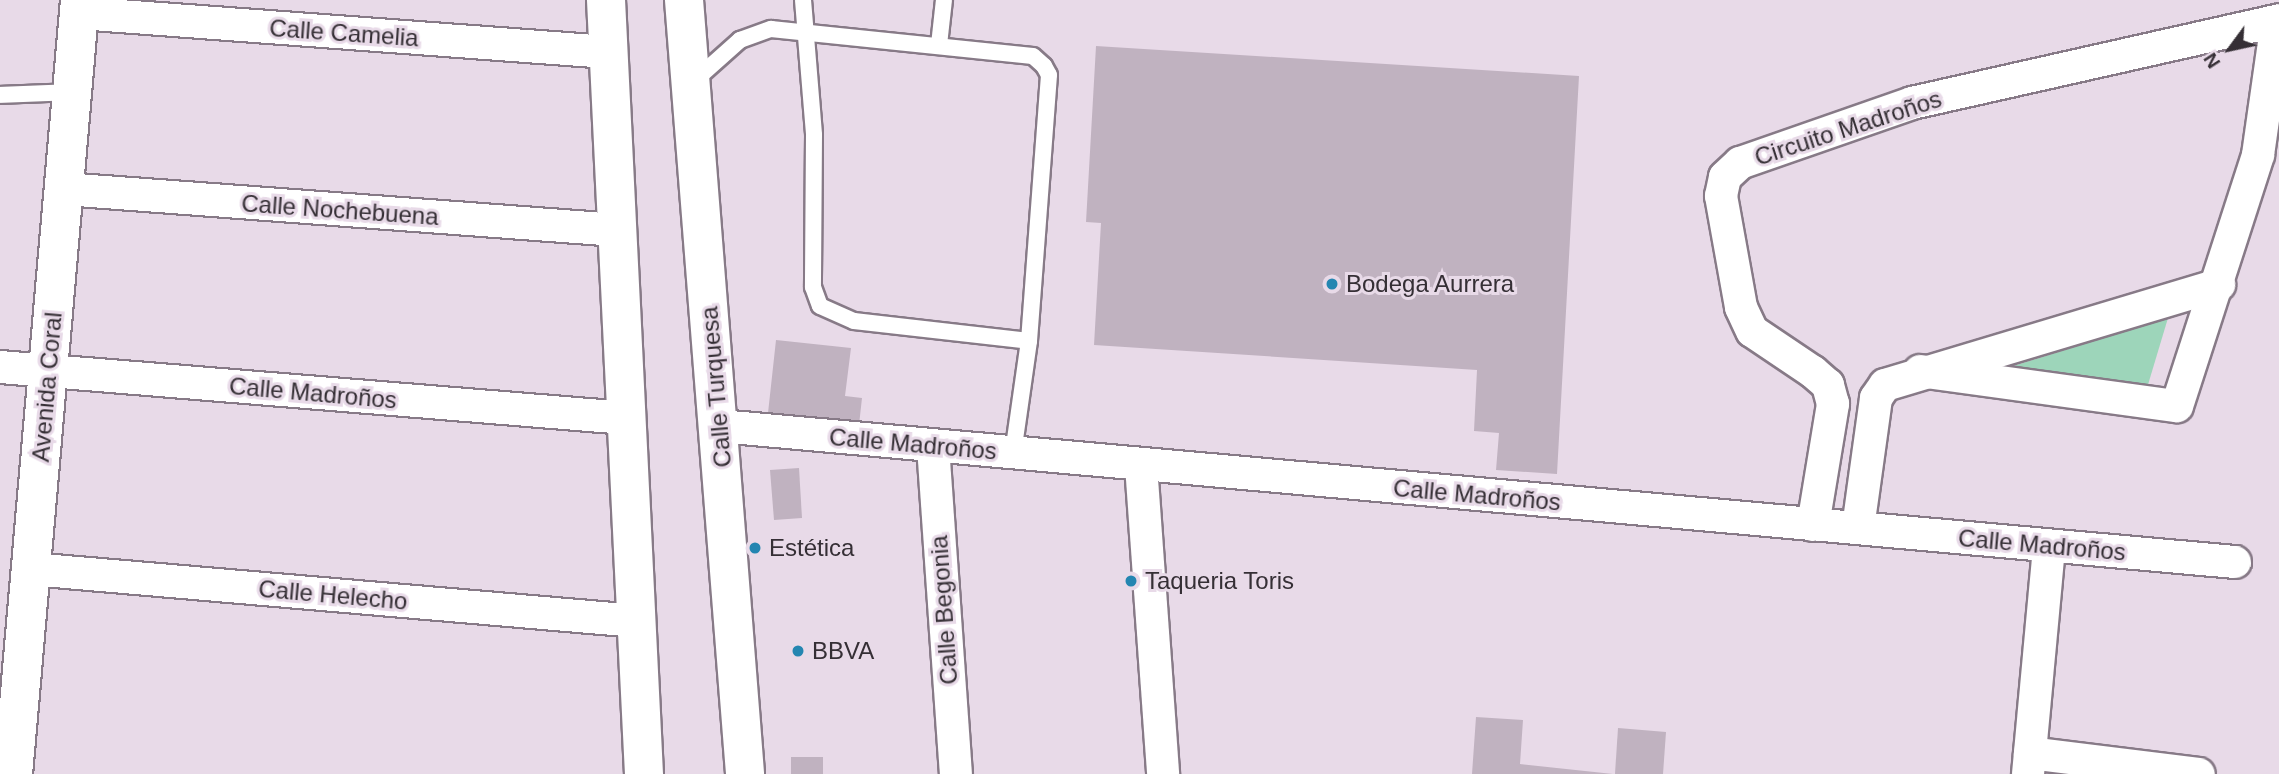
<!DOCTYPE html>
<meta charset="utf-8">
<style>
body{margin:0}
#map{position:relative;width:2279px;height:774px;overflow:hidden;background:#e8dae8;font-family:Helvetica,sans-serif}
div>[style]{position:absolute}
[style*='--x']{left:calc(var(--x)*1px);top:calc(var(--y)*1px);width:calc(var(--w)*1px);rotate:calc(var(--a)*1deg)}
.green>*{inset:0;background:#9dd5ba}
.building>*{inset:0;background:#c0b2c0}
.roads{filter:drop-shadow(2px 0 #877a87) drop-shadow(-2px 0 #877a87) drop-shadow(0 2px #877a87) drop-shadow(0 -2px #877a87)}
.lane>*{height:16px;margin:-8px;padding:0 8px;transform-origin:8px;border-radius:8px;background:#fff}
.street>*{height:32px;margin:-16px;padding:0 16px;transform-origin:16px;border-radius:16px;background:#fff}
.secondary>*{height:38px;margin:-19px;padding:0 19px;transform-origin:19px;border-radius:19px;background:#fff}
.dots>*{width:19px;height:19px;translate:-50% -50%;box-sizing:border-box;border:4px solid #e8dae8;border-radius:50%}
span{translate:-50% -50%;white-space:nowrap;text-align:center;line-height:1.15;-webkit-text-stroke:6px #e8dae8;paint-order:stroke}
.street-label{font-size:24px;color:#352f35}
.poi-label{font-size:24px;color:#352f35}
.left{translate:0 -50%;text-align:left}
.north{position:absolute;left:2195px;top:14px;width:70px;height:70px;-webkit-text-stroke:5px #e8dae8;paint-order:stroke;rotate:237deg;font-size:19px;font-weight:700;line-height:28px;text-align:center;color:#352f35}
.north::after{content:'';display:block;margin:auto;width:24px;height:32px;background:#352f35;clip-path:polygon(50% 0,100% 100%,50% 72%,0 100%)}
</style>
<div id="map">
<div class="green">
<i style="clip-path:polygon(2168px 318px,2147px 388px,2010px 367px)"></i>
</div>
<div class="building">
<i style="clip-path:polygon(1096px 46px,1579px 76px,1557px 474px,1496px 470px,1499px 433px,1474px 431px,1477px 370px,1094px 345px,1101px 223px,1086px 222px)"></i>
<i style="clip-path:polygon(776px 340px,851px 348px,845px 396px,862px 398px,859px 425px,768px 413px)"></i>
<i style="clip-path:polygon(799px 468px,802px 518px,774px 520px,770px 470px)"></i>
<i style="clip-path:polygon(1476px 717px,1523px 720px,1520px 764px,1613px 774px,1472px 774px)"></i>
<i style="clip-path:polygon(1618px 728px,1666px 732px,1663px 774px,1615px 774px)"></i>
<i style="clip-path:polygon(791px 757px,823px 757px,823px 774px,791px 774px)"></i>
</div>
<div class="roads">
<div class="lane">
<i style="--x:803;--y:0;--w:135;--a:85.3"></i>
<i style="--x:814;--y:135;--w:152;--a:90.4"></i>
<i style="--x:813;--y:287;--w:20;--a:70"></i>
<i style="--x:820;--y:306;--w:37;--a:24"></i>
<i style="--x:854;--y:321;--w:176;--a:6.5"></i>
<i style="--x:939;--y:45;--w:45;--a:-83.7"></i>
<i style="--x:694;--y:81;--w:62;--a:-41.7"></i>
<i style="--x:740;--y:40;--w:33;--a:-20"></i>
<i style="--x:771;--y:29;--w:263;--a:5.9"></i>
<i style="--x:1033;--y:56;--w:15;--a:42"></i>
<i style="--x:1044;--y:66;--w:10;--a:61"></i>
<i style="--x:1049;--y:75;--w:267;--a:94.3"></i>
<i style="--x:1029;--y:341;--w:113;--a:98.1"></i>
<i style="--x:0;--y:95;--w:72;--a:-2.4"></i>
</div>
<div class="street">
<i style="--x:79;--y:13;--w:530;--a:4.22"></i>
<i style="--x:64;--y:189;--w:555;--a:4.24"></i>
<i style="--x:0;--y:367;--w:628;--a:4.66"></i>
<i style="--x:1920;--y:371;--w:259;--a:7.8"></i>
<i style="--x:2177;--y:406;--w:264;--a:-72.1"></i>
<i style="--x:2258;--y:155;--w:135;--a:-81.9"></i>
<i style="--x:720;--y:426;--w:1521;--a:5.13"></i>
<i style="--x:933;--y:446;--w:329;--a:86"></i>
<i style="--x:1141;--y:465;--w:310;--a:85.9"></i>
<i style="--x:1813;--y:525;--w:123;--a:-80.6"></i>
<i style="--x:1833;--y:404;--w:20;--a:-105"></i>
<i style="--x:1828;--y:385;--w:20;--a:-139"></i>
<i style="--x:1813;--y:372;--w:73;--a:-146.1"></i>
<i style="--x:1752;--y:331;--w:26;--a:-115"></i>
<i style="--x:1741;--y:307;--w:113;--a:-100.2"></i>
<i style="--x:1721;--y:196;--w:19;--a:-78"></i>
<i style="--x:1725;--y:177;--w:21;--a:-43"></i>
<i style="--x:1740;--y:163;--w:182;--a:-19.2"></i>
<i style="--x:1912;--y:103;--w:376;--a:-12.7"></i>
<i style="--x:1858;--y:528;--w:131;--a:-82.1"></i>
<i style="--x:1876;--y:398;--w:16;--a:-55"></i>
<i style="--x:1885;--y:385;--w:349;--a:-16.7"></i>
<i style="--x:31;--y:569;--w:607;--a:4.91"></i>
<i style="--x:2030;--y:753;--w:170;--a:7.1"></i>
<i style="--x:2028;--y:774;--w:229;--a:-84.7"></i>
</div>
<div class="secondary">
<i style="--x:606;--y:0;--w:775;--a:87.19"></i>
<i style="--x:684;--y:0;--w:776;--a:85.49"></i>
<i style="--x:13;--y:774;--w:777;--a:-85.05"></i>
</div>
</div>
<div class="dots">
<i style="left:1332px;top:284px;background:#2486b1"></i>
<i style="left:755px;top:548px;background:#2486b1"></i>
<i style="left:1131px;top:581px;background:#2486b1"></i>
<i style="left:798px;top:651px;background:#2486b1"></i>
</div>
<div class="street-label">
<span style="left:344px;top:33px;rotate:4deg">Calle Camelia</span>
<span style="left:1848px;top:128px;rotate:-18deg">Circuito Madroños</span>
<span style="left:340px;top:210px;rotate:4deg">Calle Nochebuena</span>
<span style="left:47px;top:387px;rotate:-85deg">Avenida Coral</span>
<span style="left:716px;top:387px;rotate:-95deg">Calle Turquesa</span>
<span style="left:313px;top:393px;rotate:5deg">Calle Madroños</span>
<span style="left:913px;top:444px;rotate:5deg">Calle Madroños</span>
<span style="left:1477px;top:495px;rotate:5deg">Calle Madroños</span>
<span style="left:2042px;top:545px;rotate:5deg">Calle Madroños</span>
<span style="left:333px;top:595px;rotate:5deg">Calle Helecho</span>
<span style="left:944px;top:610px;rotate:-94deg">Calle Begonia</span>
</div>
<div class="poi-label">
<span class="left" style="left:1346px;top:284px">Bodega Aurrera</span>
<span class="left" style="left:769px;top:548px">Estética</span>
<span class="left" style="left:1145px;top:581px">Taqueria Toris</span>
<span class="left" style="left:812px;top:651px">BBVA</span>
</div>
<div class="north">N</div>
</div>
